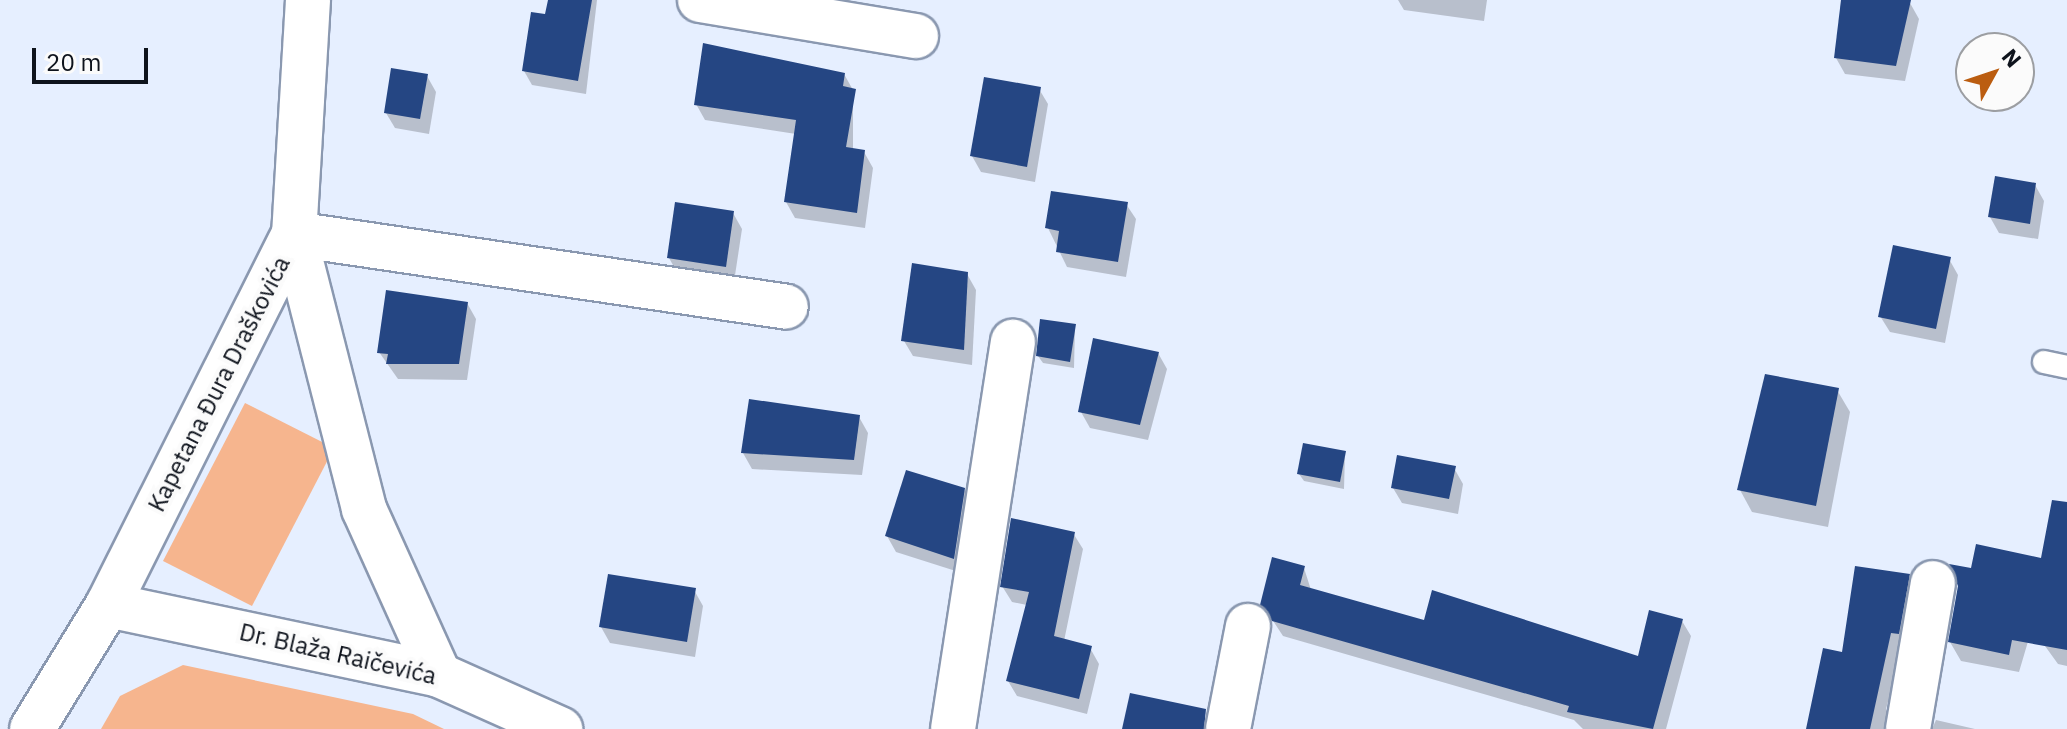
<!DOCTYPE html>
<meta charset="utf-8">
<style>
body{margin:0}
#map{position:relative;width:2067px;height:729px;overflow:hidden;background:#e6efff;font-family:"IBM Plex Sans",sans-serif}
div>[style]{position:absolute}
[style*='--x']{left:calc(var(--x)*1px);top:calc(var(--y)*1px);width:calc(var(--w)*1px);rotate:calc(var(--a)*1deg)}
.green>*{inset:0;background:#f6b58e}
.shadow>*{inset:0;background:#0003}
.building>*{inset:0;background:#254683}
.roads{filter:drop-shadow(2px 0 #8a98b0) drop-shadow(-2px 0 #8a98b0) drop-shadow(0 2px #8a98b0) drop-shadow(0 -2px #8a98b0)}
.lane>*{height:22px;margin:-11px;padding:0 11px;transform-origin:11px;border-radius:11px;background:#fff}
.street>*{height:44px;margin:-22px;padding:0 22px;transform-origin:22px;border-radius:22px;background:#fff}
span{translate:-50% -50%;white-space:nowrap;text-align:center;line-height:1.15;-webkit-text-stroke:8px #fbfbfb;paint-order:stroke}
.street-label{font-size:24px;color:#0e131c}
.north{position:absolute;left:1955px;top:32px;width:80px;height:80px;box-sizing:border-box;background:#fbfbfb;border:2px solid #9c9ea2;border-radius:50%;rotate:50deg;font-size:22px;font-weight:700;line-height:32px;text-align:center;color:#0e131c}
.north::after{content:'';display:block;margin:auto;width:28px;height:36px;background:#bb5d10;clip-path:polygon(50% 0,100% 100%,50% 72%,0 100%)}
.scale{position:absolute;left:32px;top:48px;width:116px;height:36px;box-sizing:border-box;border:4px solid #0e131c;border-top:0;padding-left:10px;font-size:24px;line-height:28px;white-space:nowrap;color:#0e131c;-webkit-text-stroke:6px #fbfbfb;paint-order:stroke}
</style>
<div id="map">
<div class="green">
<i style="clip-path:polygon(245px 403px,334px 448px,252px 606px,163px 561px)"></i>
<i style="clip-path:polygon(183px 665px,413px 714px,444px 729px,101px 729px,120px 696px)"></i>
</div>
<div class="shadow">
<i style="clip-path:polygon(553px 0,597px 0,586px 94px,532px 85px,524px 71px)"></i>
<i style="clip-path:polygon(1398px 0,1487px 0,1484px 21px,1404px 10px)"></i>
<i style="clip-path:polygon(1843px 0,1910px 3px,1919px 19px,1905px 81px,1845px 74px,1836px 58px)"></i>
<i style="clip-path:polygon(844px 74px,853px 90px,853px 151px,864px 152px,873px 168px,865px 228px,795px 218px,786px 202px,796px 134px,705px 120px,696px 104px)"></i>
<i style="clip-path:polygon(427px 76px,436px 92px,429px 134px,395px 128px,386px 113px)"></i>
<i style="clip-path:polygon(1039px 89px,1048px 104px,1035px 182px,981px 172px,972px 156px)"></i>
<i style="clip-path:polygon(2035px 185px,2044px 201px,2038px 239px,1999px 233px,1990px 217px)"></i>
<i style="clip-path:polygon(1126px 204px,1136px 219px,1126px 277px,1067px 267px,1048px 228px)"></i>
<i style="clip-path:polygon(733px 213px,742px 229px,734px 282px,678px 274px,669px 258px)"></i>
<i style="clip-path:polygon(1949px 259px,1958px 275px,1945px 343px,1890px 332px,1880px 316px)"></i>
<i style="clip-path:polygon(967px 274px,976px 290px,972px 365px,913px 356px,904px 341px)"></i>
<i style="clip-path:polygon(467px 303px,476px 319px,467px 380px,398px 379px,379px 352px)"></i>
<i style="clip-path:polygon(1075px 326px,1074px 368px,1043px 363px,1038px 356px)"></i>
<i style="clip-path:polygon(1158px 353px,1167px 369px,1148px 440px,1090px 428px,1081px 412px)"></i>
<i style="clip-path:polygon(1837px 390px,1850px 412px,1828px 527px,1752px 512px,1740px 490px)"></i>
<i style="clip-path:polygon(859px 417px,868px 433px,862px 475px,752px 469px,743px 453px)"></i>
<i style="clip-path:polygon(1345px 453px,1344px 489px,1304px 481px,1299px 474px)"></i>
<i style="clip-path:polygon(1454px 468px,1463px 484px,1458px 514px,1402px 503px,1393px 488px)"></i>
<i style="clip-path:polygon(964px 490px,973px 506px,962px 573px,896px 552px,887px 536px)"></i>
<i style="clip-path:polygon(2067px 510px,2067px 666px,2058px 664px,2032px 628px,2019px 672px,1961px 661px,1950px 642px,1972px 571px,2042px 560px)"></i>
<i style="clip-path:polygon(1073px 533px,1083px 549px,1064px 641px,1090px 648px,1099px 664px,1087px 714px,1017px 696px,1008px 681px,1027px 605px,1012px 602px,1002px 586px)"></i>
<i style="clip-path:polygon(1304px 568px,1311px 590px,1425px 622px,1639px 658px,1682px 621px,1691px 636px,1666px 729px,1583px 729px,1574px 720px,1283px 636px,1262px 604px)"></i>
<i style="clip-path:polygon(1909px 576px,1918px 591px,1886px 709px,1894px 729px,1808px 729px,1844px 654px)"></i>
<i style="clip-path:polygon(694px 590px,703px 606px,695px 657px,610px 643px,601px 627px)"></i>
<i style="clip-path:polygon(1936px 720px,1975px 729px,1932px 729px)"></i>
</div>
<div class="building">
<i style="clip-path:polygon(548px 0,592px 0,578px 81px,522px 71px,531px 12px,545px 14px)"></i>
<i style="clip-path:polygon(1841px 0,1911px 0,1896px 66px,1834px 58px)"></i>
<i style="clip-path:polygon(703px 43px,845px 73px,843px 86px,856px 89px,846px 147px,865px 150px,857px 213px,784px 202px,796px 120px,694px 105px)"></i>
<i style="clip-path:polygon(391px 68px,428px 74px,420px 119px,384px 113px)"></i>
<i style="clip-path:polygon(984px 77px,1041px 87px,1027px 167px,970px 156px)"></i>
<i style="clip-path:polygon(1995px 176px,2036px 183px,2030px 224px,1988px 217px)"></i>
<i style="clip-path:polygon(1051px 191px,1128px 202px,1118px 262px,1056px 252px,1059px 231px,1045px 228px)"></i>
<i style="clip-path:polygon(675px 202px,734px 211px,726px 267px,667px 258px)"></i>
<i style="clip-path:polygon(1893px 245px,1951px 257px,1936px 329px,1878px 317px)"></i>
<i style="clip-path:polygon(912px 263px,968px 272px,964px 350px,901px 341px)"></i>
<i style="clip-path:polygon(386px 290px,468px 302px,459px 364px,386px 364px,388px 354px,377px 353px)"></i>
<i style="clip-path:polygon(1040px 319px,1076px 324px,1070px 362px,1036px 356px)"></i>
<i style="clip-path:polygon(1093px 338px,1159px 352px,1140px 425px,1078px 412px)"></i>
<i style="clip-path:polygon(1765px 374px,1839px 388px,1816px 506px,1737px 490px)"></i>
<i style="clip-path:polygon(749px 399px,860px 415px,854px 460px,741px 453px)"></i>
<i style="clip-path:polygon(1303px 443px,1346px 451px,1340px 482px,1297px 474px)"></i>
<i style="clip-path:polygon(1397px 455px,1456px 466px,1449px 499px,1391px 488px)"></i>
<i style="clip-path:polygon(906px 470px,965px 488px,954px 559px,885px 536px)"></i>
<i style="clip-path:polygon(2052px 500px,2067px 502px,2067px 650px,2012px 640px,2009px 655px,1948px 642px,1958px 586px,1949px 564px,1971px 568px,1976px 544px,2041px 558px)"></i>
<i style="clip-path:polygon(1011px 518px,1075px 532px,1054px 636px,1092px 646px,1079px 699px,1006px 681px,1029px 592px,1000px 587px)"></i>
<i style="clip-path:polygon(1272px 557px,1305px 566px,1300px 585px,1424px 620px,1432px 590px,1638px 656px,1649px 610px,1683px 619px,1653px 729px,1567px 712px,1569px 706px,1272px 621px,1260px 605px)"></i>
<i style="clip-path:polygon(1855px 566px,1910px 574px,1899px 634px,1891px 633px,1870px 729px,1806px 729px,1823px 648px,1842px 652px)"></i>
<i style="clip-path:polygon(608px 574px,696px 588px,687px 642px,599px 627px)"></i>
<i style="clip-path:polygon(1130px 693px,1206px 709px,1204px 729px,1122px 729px)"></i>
</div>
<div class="roads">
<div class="lane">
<i style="--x:2044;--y:362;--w:24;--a:12"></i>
</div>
<div class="street">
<i style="--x:308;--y:0;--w:234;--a:93.4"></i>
<i style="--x:294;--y:234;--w:284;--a:75.7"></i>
<i style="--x:364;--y:509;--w:182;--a:65.7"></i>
<i style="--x:700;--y:0;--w:219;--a:9.5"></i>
<i style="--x:294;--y:234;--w:497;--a:8.4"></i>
<i style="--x:108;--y:605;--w:338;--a:11.9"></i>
<i style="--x:439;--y:675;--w:133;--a:24.1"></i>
<i style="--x:32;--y:729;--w:145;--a:-58.5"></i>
<i style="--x:108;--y:605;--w:415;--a:-63.4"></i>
<i style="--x:953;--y:729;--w:392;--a:-81.2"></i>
<i style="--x:1228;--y:729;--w:105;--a:-79"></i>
<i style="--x:1908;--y:729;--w:148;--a:-80.3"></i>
</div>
</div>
<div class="street-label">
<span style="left:219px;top:384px;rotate:-63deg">Kapetana Đura Draškovića</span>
<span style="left:338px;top:654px;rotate:13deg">Dr. Blaža Raičevića</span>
</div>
<div class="north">N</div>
<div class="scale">20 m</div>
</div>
